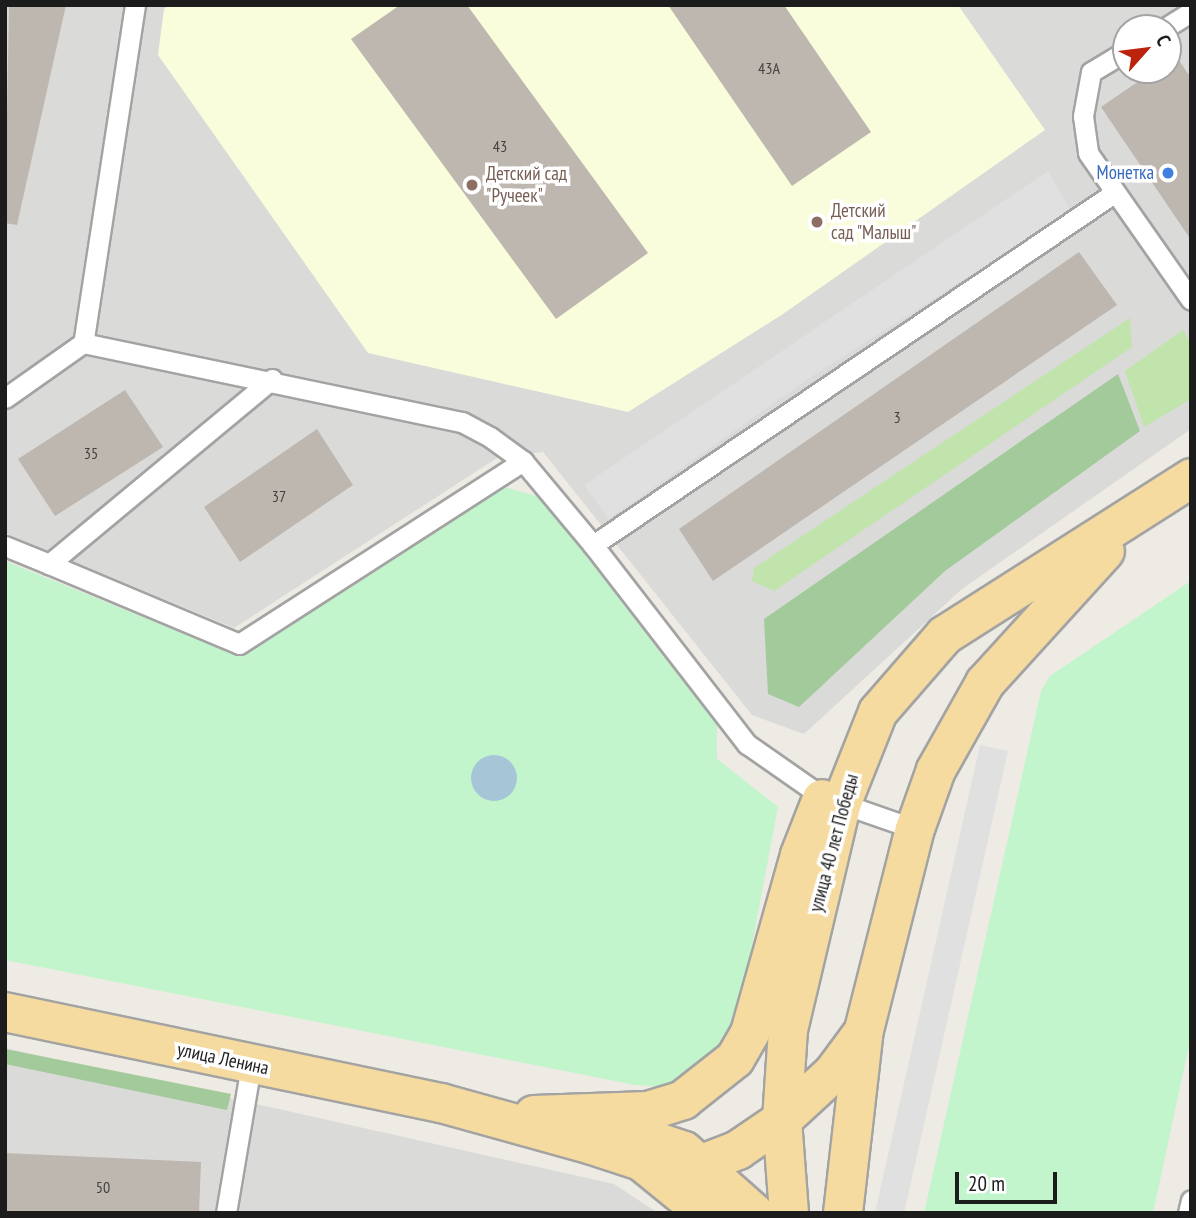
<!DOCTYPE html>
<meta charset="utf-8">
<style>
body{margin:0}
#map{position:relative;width:1196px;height:1218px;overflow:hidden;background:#edebe3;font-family:"PT Sans Narrow",sans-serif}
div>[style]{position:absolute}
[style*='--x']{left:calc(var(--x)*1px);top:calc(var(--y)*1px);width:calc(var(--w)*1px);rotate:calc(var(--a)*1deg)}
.residential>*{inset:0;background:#dadad9}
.education>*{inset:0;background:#f9fddc}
.grass>*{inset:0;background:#c0e4ab}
.forest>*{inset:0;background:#a2ca9a}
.park>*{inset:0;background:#c2f5cc}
.parking>*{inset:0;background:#e0e0e0}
.water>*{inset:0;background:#a6c6d8}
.round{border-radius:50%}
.building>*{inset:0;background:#bdb7b0}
.roads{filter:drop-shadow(2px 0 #a3a3a3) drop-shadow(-2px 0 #a3a3a3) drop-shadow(0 2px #a3a3a3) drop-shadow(0 -2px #a3a3a3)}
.service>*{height:19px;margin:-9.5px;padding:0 9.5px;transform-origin:9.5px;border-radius:9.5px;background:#fff}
.primary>*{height:38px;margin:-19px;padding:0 19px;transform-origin:19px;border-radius:19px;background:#f5dba0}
.dots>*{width:19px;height:19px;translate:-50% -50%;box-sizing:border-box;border:4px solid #fff;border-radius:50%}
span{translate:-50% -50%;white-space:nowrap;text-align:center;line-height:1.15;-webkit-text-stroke:7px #fff;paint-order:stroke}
.number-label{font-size:16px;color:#444341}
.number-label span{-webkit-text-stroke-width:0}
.shop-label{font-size:19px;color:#366cbe}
.right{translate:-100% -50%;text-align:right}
.education-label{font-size:19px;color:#785e54}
.left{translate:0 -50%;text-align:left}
.street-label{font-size:19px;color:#1c1c1c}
.frame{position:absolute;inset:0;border:7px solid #1c1c1c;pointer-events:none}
.north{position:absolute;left:1112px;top:14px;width:70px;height:70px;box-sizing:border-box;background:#fff;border:2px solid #a4a4a4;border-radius:50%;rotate:62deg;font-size:19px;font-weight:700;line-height:28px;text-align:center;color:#1c1c1c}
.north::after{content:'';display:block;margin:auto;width:24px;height:32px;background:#bc230d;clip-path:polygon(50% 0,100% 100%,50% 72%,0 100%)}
.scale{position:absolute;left:955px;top:1172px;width:102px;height:32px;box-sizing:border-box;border:4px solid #1c1c1c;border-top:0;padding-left:9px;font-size:21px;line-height:24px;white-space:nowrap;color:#1c1c1c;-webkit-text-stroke:5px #fff;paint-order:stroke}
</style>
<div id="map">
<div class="residential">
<i style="clip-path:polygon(evenodd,5px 5px,1191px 5px,1191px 429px,962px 589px,804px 734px,752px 715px,543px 452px,497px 458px,234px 628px,5px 533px,5px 5px,1126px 28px,1168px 28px,1168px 70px,1126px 70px,1126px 28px)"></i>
<i style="clip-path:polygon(5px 1048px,614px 1184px,658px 1213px,5px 1213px)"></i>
</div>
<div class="education">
<i style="clip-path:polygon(169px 5px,958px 5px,1045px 130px,783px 314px,628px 412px,368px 353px,158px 55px,164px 9px)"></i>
</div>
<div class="grass">
<i style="clip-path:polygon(1130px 318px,1132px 347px,774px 591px,752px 581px,754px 568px)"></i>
<i style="clip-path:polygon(1183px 330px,1191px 344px,1191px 399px,1144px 427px,1125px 371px)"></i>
</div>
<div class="forest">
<i style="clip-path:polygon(1118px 374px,1140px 431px,945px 571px,799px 707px,768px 694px,764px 619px)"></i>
<i style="clip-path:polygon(5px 1049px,231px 1094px,227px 1110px,5px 1064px)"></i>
</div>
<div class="park">
<i style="clip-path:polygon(496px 485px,540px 497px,717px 725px,717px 759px,778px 807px,736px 1029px,710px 1064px,668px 1087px,635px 1085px,5px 960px,5px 561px,241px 657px)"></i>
<i style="clip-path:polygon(1191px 581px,1191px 1036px,1153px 1213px,924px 1213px,1041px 691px,1050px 676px)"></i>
</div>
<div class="parking">
<i style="clip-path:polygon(1048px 171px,1071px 211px,808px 379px,609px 519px,584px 485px)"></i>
<i style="clip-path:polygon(980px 745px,1008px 751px,904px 1213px,875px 1213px)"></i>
</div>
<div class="water">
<i class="round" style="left:471px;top:755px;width:46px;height:46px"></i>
</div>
<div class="building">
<i style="clip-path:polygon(9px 5px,66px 5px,17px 225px,5px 223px)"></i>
<i style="clip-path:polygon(400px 5px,467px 5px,648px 253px,556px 319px,351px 39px)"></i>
<i style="clip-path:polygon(668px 5px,784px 5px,871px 132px,792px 186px)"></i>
<i style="clip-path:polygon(1176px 56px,1191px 78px,1191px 240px,1101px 107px,1155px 70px,1168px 70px,1168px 61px)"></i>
<i style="clip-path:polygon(1079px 252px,1117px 305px,713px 581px,679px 529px)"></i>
<i style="clip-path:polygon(125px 390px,163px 447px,55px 516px,18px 459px)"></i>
<i style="clip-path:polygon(317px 429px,353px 485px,240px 562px,204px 507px)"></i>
<i style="clip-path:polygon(5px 1153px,201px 1162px,199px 1213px,5px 1213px)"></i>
</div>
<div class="roads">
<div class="service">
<i style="--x:135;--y:5;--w:342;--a:98.7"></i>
<i style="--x:83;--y:343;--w:387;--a:11.8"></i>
<i style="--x:462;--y:422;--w:32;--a:28"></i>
<i style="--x:490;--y:437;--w:41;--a:36"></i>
<i style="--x:523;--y:461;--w:109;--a:50.2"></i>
<i style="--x:593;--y:545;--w:252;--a:52.3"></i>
<i style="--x:747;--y:744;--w:93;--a:34.9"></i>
<i style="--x:823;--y:797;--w:97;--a:19.2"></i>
<i style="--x:1165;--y:28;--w:31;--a:-32"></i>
<i style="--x:1126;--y:51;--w:41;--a:149"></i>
<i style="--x:1091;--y:72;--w:45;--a:100.3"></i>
<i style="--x:1083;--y:116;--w:37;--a:82"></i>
<i style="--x:1088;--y:153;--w:179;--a:55"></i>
<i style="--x:272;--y:379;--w:290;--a:140.3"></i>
<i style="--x:49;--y:564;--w:206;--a:22.8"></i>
<i style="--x:239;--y:644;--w:338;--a:-32.8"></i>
<i style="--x:5;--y:398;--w:95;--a:-35.2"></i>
<i style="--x:593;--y:545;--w:629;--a:-34.04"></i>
<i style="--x:5;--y:546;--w:48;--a:22.2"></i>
<i style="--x:226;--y:1213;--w:150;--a:-80.4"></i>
<i style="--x:1188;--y:1213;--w:13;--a:-77"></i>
</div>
<div class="primary">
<i style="--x:5;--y:1012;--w:445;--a:11.8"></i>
<i style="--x:441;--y:1103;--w:157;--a:15.5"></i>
<i style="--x:592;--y:1145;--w:52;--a:18.1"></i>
<i style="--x:641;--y:1161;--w:82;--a:39.1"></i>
<i style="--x:534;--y:1115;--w:114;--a:-2"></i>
<i style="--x:648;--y:1111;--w:37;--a:-17"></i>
<i style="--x:683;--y:1100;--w:66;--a:-38.3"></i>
<i style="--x:735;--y:1059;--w:30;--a:-60"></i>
<i style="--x:750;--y:1033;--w:185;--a:-74.3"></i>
<i style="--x:800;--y:855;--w:60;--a:-68.6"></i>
<i style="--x:606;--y:1125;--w:82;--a:18.4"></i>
<i style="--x:684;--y:1151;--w:94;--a:41.5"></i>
<i style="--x:680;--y:1166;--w:22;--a:-5"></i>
<i style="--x:702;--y:1164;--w:39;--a:-21"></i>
<i style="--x:738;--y:1150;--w:53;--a:-34.3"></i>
<i style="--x:782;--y:1120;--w:69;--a:-42.7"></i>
<i style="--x:833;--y:1073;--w:47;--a:-53.6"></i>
<i style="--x:789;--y:1213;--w:93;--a:-94.3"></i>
<i style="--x:782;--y:1120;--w:90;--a:-86.2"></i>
<i style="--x:788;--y:1030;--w:231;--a:-76.7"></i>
<i style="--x:841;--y:805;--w:100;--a:-68.3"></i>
<i style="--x:878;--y:712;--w:102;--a:-49"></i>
<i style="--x:945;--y:635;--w:292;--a:-32.5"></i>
<i style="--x:843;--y:1213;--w:184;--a:-83.5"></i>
<i style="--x:864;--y:1030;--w:207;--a:-75.8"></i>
<i style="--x:915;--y:829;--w:63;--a:-70.4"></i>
<i style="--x:936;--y:770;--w:100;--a:-60.6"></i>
<i style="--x:985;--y:683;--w:178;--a:-47.7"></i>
</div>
</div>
<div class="dots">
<i style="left:1168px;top:173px;background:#3f7fe0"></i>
<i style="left:472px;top:185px;background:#8d6e63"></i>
<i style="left:817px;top:222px;background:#8d6e63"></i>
</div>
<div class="number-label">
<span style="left:769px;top:68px">43А</span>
<span style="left:500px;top:146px">43</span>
<span style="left:897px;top:417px">3</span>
<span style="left:91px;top:453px">35</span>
<span style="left:279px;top:496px">37</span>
<span style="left:103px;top:1187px">50</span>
</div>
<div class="shop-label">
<span class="right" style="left:1154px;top:173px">Монетка</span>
</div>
<div class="education-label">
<span class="left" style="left:486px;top:185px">Детский сад<br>"Ручеек"</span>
<span class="left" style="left:831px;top:222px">Детский<br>сад "Малыш"</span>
</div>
<div class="street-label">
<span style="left:834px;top:843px;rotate:-75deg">улица 40 лет Победы</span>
<span style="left:223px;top:1059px;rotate:12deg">улица Ленина</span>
</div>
<div class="frame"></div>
<div class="north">С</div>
<div class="scale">20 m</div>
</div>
